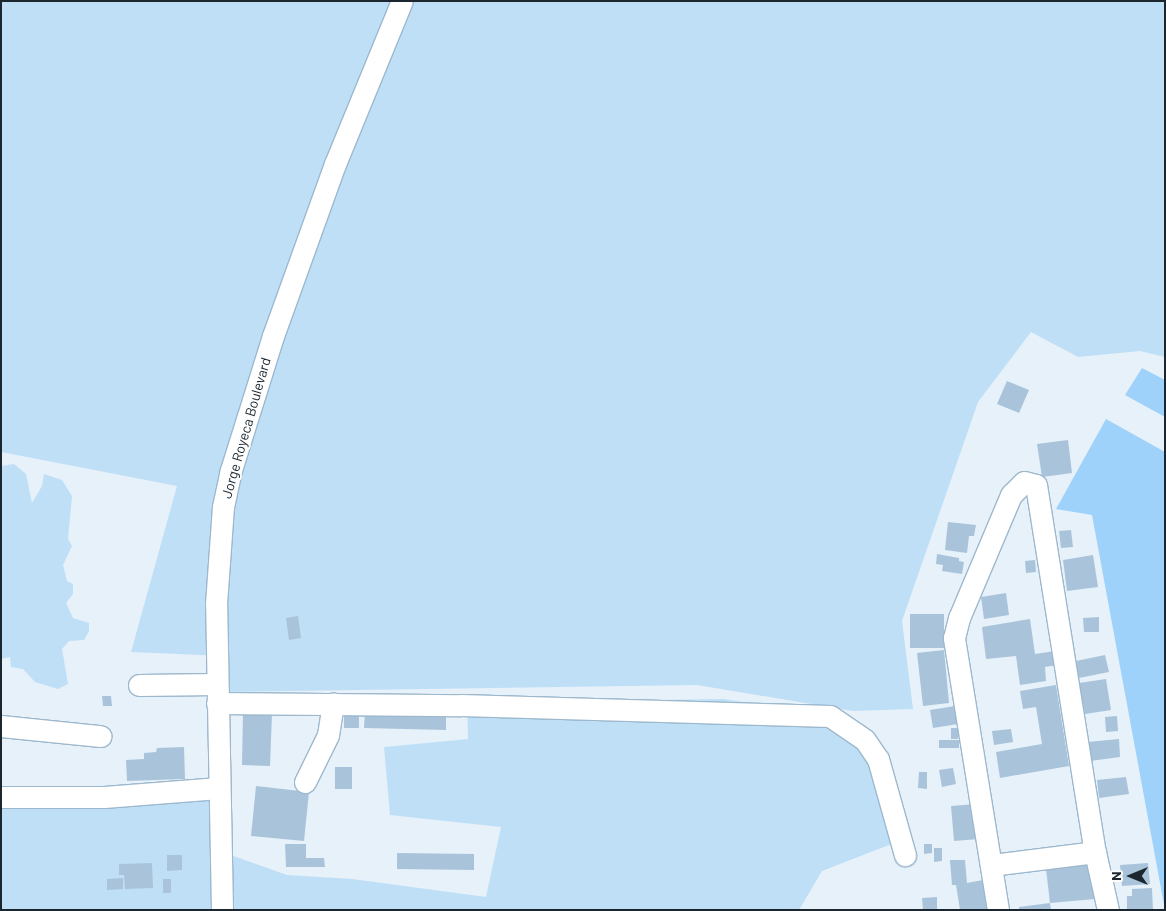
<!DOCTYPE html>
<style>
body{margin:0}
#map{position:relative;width:1166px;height:911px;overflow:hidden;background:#e6f1fa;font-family:Barlow,sans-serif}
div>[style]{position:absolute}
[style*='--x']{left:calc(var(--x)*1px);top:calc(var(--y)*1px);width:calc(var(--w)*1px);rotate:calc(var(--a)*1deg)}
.green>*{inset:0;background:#bfdff7}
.water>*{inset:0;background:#9ed2fa}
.building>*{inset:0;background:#a9c4da}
.roads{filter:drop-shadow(1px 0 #9db8cd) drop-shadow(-1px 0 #9db8cd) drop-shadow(0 1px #9db8cd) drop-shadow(0 -1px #9db8cd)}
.minor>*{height:21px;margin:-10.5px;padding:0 10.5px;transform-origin:10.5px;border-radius:10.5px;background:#fff}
span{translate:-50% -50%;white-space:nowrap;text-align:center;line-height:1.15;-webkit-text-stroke:4px #fdfdfd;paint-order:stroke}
.street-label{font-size:14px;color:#1c262e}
.frame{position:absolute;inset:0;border:2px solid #1c262e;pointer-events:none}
.north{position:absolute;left:1106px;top:851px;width:50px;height:50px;-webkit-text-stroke:4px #fdfdfd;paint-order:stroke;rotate:270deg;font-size:14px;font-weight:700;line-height:20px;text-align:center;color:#1c262e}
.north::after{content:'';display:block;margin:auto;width:18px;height:22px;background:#1c262e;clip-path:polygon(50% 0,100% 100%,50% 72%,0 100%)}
</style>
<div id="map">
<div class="green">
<i style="clip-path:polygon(1px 1px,1165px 1px,1165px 357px,1140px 351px,1078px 357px,1031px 332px,978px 402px,902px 621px,913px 709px,853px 711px,697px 685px,223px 692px,224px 656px,131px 652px,177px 486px,1px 452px)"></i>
<i style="clip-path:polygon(14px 464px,26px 474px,32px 503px,42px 486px,44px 474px,62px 480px,72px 496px,68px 539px,72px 546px,63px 565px,67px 581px,73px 584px,73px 594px,66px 603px,73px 618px,89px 623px,89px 631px,84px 640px,69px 641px,62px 649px,68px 684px,58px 689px,35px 682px,23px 669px,11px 667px,10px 657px,1px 659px,1px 466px)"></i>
<i style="clip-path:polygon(467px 697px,593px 701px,724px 699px,853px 718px,885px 756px,907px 838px,822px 871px,799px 910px,228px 910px,228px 854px,287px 875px,352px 879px,486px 897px,501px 827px,390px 815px,384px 747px,468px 739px)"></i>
<i style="clip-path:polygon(228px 781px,224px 910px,1px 910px,1px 791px)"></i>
</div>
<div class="water">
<i style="clip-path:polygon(1142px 368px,1165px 380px,1165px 417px,1125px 395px)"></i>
<i style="clip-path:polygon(1106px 419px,1165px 452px,1165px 910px,1092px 515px,1056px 509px)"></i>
</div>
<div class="building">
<i style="clip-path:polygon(1007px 381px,1029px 390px,1019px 413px,997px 404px)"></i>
<i style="clip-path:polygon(1068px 440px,1072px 473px,1042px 477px,1037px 444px)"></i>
<i style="clip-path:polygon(948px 522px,976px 525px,974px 536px,969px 536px,967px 553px,945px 550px)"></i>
<i style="clip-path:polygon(1071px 530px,1073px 547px,1061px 548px,1059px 531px)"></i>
<i style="clip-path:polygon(937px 554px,959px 558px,959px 561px,964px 562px,962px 574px,942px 571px,943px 565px,936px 564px)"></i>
<i style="clip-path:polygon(1093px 555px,1098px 587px,1067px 591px,1063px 560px)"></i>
<i style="clip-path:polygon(1035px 560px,1036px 572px,1026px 573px,1025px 561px)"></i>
<i style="clip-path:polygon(1006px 593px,1009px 615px,984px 619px,981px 597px)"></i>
<i style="clip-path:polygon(910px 614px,944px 614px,944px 648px,910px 648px)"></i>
<i style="clip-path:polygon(298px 616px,301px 638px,289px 640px,286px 618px)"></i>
<i style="clip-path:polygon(1099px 617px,1099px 632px,1084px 632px,1083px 618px)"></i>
<i style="clip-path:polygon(1030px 619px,1035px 654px,1055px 651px,1057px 665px,1045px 667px,1046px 681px,1020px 685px,1016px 656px,986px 659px,982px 627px)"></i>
<i style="clip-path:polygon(944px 650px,949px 703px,923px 706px,917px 653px)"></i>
<i style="clip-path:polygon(1105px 655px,1109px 672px,1079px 678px,1076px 661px)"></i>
<i style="clip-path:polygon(1106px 679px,1111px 710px,1085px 714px,1079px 683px)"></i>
<i style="clip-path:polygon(1056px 685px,1069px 766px,1000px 778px,996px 752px,1042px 744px,1036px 707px,1023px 709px,1020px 691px)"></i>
<i style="clip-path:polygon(102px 696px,111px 696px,112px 706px,103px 706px)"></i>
<i style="clip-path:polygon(955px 706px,958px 724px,933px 728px,930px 710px)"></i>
<i style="clip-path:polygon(365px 712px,446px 713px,446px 730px,364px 728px)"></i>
<i style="clip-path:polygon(243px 713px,272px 714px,270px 766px,242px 765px)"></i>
<i style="clip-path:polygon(344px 716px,359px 716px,359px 728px,344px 728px)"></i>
<i style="clip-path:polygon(1117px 716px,1118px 731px,1106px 732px,1105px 717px)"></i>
<i style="clip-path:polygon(951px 728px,958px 728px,958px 739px,951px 739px)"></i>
<i style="clip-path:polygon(1011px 729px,1013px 742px,994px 745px,992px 731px)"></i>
<i style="clip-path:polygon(1119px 739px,1120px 757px,1090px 761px,1088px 742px)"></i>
<i style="clip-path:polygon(939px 740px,959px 740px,959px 748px,939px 748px)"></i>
<i style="clip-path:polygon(184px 747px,185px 779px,127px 781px,126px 760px,144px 759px,144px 753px,156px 752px,157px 748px)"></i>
<i style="clip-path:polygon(335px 767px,352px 767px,352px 789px,335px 789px)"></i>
<i style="clip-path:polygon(953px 768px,956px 784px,942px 787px,939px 770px)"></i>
<i style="clip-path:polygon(919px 772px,927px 772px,927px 789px,918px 788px)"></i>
<i style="clip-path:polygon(1126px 777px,1129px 794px,1099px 798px,1097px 780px)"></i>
<i style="clip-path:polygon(256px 786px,309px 792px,304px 841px,251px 836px)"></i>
<i style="clip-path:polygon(976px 804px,979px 839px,954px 841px,951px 806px)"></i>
<i style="clip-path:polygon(285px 844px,306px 844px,306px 858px,324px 858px,325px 867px,286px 867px)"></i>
<i style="clip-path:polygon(924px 844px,932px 844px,932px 853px,924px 854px)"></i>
<i style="clip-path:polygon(934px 848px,942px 848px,942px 861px,934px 862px)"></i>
<i style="clip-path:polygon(397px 853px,474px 854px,474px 870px,397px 869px)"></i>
<i style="clip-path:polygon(167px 855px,182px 855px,182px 870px,167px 871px)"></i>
<i style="clip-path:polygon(950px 860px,965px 860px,967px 883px,988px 879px,994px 910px,960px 910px,956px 885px,952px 885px)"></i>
<i style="clip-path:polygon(152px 863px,153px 888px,125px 889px,124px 875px,119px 875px,119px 864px)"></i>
<i style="clip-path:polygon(1148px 863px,1150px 884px,1122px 886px,1120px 865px)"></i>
<i style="clip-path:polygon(1091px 864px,1095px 899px,1050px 903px,1046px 869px)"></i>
<i style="clip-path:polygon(123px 878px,123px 889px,107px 890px,107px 879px)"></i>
<i style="clip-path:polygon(163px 879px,171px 879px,171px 893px,163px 893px)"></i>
<i style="clip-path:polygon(1152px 888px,1153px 910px,1127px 910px,1127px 896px,1132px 896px,1132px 889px)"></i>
<i style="clip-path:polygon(937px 897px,937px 910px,923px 910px,922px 898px)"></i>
<i style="clip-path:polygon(1050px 903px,1051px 910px,1019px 910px,1019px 907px)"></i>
</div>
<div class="roads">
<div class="minor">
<i style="--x:139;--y:685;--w:78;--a:-0.7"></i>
<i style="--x:217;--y:703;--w:244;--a:0.5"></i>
<i style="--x:461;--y:705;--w:369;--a:1.7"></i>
<i style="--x:830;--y:716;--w:42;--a:34.4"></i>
<i style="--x:865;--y:740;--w:23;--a:56"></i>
<i style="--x:878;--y:759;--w:100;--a:74.3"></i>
<i style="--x:1;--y:726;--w:100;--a:5.8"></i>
<i style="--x:305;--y:782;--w:52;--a:-63.9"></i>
<i style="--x:328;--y:735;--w:32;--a:-81"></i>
<i style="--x:1;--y:797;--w:103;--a:0"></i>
<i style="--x:104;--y:797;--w:115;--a:-4.5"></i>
<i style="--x:991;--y:865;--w:105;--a:-7.1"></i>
<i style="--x:222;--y:910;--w:306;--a:-91.1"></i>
<i style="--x:216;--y:604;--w:97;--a:-85.9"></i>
<i style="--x:223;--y:507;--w:38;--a:-78"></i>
<i style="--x:231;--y:470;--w:140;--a:-72.6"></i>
<i style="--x:273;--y:336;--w:183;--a:-70.2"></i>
<i style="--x:335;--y:164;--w:176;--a:-67.7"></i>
<i style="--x:998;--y:910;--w:276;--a:-99.2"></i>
<i style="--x:954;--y:638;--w:21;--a:-76"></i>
<i style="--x:959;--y:618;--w:134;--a:-67.1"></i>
<i style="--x:1011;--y:495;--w:18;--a:-45"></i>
<i style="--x:1024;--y:482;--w:12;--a:14"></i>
<i style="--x:1036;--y:485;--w:372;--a:80.9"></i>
<i style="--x:1095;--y:852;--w:59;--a:77.4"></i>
</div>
</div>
<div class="street-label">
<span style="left:246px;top:428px;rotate:-74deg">Jorge Royeca Boulevard</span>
</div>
<div class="frame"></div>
<div class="north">N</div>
</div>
